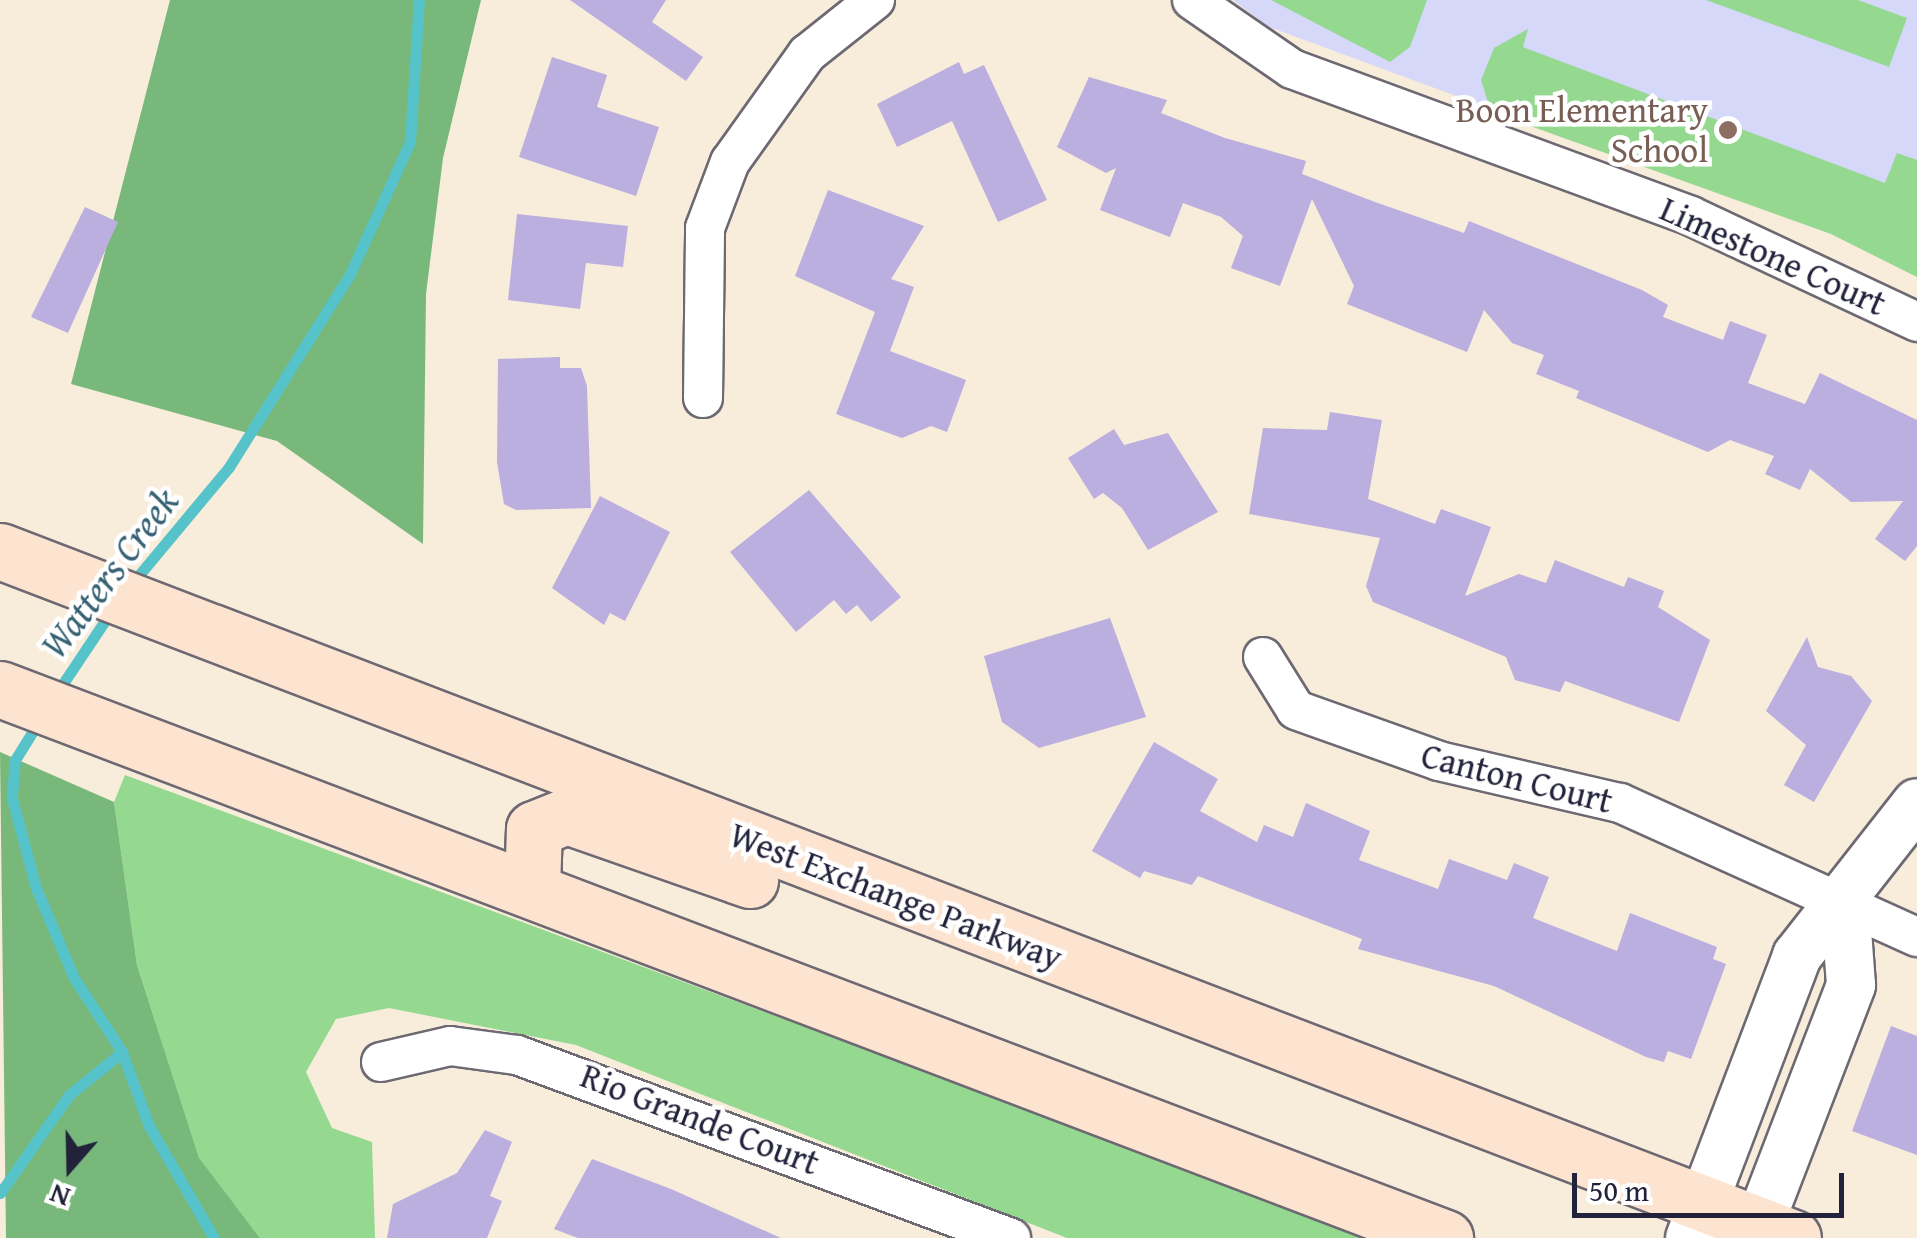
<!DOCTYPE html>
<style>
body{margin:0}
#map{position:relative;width:1917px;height:1238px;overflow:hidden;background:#f8ecdb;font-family:"Gentium Book Plus",serif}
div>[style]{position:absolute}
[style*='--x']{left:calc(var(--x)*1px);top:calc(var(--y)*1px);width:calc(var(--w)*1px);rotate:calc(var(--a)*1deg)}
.built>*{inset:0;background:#d5d8f9}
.green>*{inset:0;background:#95d991}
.forest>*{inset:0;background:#78b97b}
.stream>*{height:11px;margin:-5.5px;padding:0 5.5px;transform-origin:5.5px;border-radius:5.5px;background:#55c3c9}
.building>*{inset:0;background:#bbafdf}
.roads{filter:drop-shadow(2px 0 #6d6973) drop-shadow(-2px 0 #6d6973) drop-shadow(0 2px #6d6973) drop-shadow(0 -2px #6d6973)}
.minor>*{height:38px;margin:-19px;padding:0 19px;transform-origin:19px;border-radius:19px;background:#fff}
.tertiary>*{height:48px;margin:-24px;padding:0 24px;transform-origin:24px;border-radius:24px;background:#fff}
.secondary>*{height:55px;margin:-27.5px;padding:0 27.5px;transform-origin:27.5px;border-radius:27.5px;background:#fde4d0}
.dots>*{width:28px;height:28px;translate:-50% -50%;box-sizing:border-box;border:5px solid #fff;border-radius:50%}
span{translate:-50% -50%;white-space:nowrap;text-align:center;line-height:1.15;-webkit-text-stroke:9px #fff;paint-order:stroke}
.education-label{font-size:35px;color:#785e54}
.right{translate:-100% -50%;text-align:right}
.street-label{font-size:35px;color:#22223b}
.water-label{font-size:38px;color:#366274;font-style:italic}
.north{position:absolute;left:20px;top:1118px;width:100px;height:100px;-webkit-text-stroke:8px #fff;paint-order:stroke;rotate:200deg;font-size:28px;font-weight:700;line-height:40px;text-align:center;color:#22223b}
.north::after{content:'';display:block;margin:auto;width:35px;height:45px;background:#22223b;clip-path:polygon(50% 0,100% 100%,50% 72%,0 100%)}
.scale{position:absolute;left:1572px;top:1173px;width:272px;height:45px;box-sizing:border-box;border:5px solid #22223b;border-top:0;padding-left:12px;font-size:30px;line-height:35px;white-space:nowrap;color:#22223b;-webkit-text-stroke:8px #fff;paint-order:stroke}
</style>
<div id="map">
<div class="built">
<i style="clip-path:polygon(1233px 0,1917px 0,1917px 277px,1831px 234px,1269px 27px)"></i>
</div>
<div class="green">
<i style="clip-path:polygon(1271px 0,1427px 0,1410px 47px,1390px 62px)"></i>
<i style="clip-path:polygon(1706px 0,1858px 0,1907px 18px,1889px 67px)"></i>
<i style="clip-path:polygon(1528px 29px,1523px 47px,1885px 183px,1897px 153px,1917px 160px,1917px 277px,1831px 234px,1491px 112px,1481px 80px,1494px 48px)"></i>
<i style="clip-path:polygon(125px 775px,1375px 1238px,1067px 1238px,576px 1045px,389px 1008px,336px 1019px,306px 1072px,332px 1128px,372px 1142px,375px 1238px,260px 1238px,199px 1159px,137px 965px,114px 802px)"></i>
</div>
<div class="forest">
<i style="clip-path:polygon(170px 0,481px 0,443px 158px,426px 294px,423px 544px,277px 441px,71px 384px)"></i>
<i style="clip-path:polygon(0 752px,114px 802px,137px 965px,199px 1158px,260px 1238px,6px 1238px)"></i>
</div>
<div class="stream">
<i style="--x:129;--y:587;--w:156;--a:-50.2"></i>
<i style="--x:229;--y:467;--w:228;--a:-57.9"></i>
<i style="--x:350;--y:274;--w:145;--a:-65.6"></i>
<i style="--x:410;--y:142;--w:142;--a:-86.4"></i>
<i style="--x:56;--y:694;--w:101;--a:-56.3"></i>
<i style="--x:41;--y:718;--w:49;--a:121.8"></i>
<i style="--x:15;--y:760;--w:38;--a:95"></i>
<i style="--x:12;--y:798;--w:93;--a:75.1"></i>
<i style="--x:36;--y:888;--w:98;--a:67.1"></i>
<i style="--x:74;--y:978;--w:88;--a:57"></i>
<i style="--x:122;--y:1052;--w:79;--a:70"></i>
<i style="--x:149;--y:1126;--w:129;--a:59.9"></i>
<i style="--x:0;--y:1193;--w:120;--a:-54.9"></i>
<i style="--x:69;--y:1095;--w:68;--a:-39.1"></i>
</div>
<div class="building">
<i style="clip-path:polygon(570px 0,666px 0,652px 22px,703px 57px,686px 81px)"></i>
<i style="clip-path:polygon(552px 57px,607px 75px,597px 107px,659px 127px,636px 196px,519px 157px)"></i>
<i style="clip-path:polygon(959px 62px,964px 74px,984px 65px,1047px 200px,998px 222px,952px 121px,897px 147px,877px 104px)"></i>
<i style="clip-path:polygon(1089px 77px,1167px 100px,1161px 113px,1225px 138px,1306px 161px,1302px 174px,1375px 202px,1464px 233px,1469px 221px,1642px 290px,1668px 305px,1663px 317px,1723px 340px,1730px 321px,1767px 335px,1748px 383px,1805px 404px,1820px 373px,1917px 420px,1917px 546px,1905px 561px,1875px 539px,1903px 501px,1851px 502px,1810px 469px,1800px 490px,1765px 474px,1774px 456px,1730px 440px,1708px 452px,1576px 398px,1579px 391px,1536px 374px,1544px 355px,1512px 343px,1484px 310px,1467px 352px,1347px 304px,1354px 286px,1312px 199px,1280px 286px,1231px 268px,1243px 236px,1221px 217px,1183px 203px,1170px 237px,1100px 210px,1116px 168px,1106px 173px,1057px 147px)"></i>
<i style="clip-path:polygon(828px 190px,924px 226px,891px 279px,914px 287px,890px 351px,966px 380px,947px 432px,931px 426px,902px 438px,836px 414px,875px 312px,795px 276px)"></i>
<i style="clip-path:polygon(85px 207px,118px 222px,68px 333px,31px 317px)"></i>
<i style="clip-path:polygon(517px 214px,628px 226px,623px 267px,586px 263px,580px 309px,508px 300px)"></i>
<i style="clip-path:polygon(560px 357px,560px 368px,581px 368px,587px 386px,591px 508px,516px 510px,504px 504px,497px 462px,498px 359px)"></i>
<i style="clip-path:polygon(1330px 412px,1382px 420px,1368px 499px,1435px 524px,1441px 509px,1491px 527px,1465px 596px,1519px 574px,1546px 583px,1555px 560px,1624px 587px,1628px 577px,1664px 591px,1658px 607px,1710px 640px,1679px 722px,1565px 681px,1560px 692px,1515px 680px,1506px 657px,1373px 602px,1366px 586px,1380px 538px,1249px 514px,1263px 428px,1327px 430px)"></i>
<i style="clip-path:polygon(1114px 429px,1124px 445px,1168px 433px,1218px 512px,1148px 550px,1122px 508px,1103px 493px,1094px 499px,1068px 458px)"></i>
<i style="clip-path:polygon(809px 490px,901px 597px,871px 622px,857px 605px,846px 614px,834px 600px,796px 632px,730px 552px)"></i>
<i style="clip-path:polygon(600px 496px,670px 532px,625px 621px,610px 613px,604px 625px,552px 588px)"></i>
<i style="clip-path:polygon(1110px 618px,1146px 717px,1039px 748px,1002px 722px,984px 656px)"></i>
<i style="clip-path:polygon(1807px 637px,1818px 667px,1851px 676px,1872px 701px,1814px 802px,1784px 785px,1806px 745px,1766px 711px)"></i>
<i style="clip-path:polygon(1154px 742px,1218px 779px,1200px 811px,1257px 842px,1264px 825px,1293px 837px,1306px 803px,1370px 831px,1359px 860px,1438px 889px,1449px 859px,1507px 880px,1514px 863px,1549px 877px,1533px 918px,1617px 951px,1630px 913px,1717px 947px,1713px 959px,1726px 964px,1691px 1059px,1668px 1051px,1664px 1062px,1646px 1057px,1494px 986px,1358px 949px,1362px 939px,1198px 876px,1192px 885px,1144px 871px,1140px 878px,1092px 851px)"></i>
<i style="clip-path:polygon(1891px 1026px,1917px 1036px,1917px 1155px,1852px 1131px)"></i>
<i style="clip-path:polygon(485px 1130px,512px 1142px,490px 1196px,502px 1201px,487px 1238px,387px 1238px,393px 1204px,457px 1173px)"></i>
<i style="clip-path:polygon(592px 1159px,671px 1189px,781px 1238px,578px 1238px,554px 1229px)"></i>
</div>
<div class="roads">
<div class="minor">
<i style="--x:1192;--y:0;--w:121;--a:34.6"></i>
<i style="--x:1292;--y:69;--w:425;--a:20.2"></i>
<i style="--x:1691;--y:216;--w:250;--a:25.1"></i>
<i style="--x:703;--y:398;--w:170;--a:-89.3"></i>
<i style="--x:705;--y:228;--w:71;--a:-69.3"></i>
<i style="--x:730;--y:162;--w:133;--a:-54.5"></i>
<i style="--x:807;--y:54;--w:87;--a:-38.5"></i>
<i style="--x:1263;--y:657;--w:62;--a:58.1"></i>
<i style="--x:1296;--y:710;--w:152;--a:19.6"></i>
<i style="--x:1439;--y:761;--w:186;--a:13.1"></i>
<i style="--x:1620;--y:803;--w:326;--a:24.3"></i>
<i style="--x:381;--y:1062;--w:71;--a:-13.1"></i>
<i style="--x:450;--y:1046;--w:68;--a:7.7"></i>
<i style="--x:517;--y:1055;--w:527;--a:20.33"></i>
</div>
<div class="tertiary">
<i style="--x:1690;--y:1238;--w:302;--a:-69.2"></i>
<i style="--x:1797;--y:956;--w:194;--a:-51.9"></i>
<i style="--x:1754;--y:1238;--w:271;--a:-69"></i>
<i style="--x:1851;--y:985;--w:81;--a:-94.2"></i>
</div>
<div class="secondary">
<i style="--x:0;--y:551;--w:1920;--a:20.96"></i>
<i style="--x:0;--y:689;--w:1546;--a:20.8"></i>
<i style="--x:532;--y:888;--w:59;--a:-88.1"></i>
<i style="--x:534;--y:829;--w:35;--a:-22"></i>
<i style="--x:567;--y:816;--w:194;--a:19.3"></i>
</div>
</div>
<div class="dots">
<i style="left:1728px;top:130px;background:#8d6e63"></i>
</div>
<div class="education-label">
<span class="right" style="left:1708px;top:130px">Boon Elementary<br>School</span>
</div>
<div class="street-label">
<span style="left:1773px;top:256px;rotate:24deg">Limestone Court</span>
<span style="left:1517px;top:778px;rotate:14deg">Canton Court</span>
<span style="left:896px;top:896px;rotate:21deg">West Exchange Parkway</span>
<span style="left:700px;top:1119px;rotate:21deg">Rio Grande Court</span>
</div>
<div class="water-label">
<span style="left:109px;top:573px;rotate:-53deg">Watters Creek</span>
</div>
<div class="north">N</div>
<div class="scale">50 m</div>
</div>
